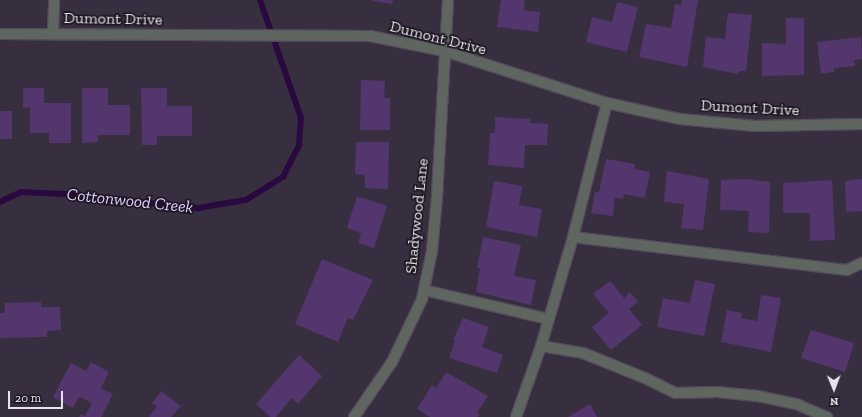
<!DOCTYPE html>
<style>
body{margin:0}
#map{position:relative;width:862px;height:417px;overflow:hidden;background:#372e40;font-family:"Zilla Slab",serif}
div>[style]{position:absolute}
[style*='--x']{left:calc(var(--x)*1px);top:calc(var(--y)*1px);width:calc(var(--w)*1px);rotate:calc(var(--a)*1deg)}
.stream>*{height:5.5px;margin:-2.75px;padding:0 2.75px;transform-origin:2.75px;border-radius:2.75px;background:#2a0941}
.building>*{inset:0;background:#54366f}
.roads{filter:drop-shadow(1px 0 #534b5c) drop-shadow(-1px 0 #534b5c) drop-shadow(0 1px #534b5c) drop-shadow(0 -1px #534b5c)}
.service>*{height:10px;margin:-5px;padding:0 5px;transform-origin:5px;border-radius:5px;background:#5f665f}
.minor>*{height:10px;margin:-5px;padding:0 5px;transform-origin:5px;border-radius:5px;background:#5f665f}
.tertiary>*{height:10px;margin:-5px;padding:0 5px;transform-origin:5px;border-radius:5px;background:#5f665f}
span{translate:-50% -50%;white-space:nowrap;text-align:center;line-height:1.15;-webkit-text-stroke:3.5px #1c1820;paint-order:stroke}
.street-label{font-size:16px;color:#e7e2ed}
.water-label{font-size:17px;color:#e3c9ff;font-style:italic}
.north{position:absolute;left:814px;top:369px;width:40px;height:40px;-webkit-text-stroke:3px #1c1820;paint-order:stroke;rotate:179deg;font-size:11px;font-weight:700;line-height:16px;text-align:center;color:#e7e2ed}
.north::after{content:'';display:block;margin:auto;width:14px;height:18px;background:#e7e2ed;clip-path:polygon(50% 0,100% 100%,50% 72%,0 100%)}
.scale{position:absolute;left:8px;top:391px;width:55px;height:18px;box-sizing:border-box;border:2px solid #e7e2ed;border-top:0;padding-left:5px;font-size:12px;line-height:14px;white-space:nowrap;color:#e7e2ed;-webkit-text-stroke:3px #1c1820;paint-order:stroke}
</style>
<div id="map">
<div class="stream">
<i style="--x:0;--y:202;--w:23;--a:-25"></i>
<i style="--x:21;--y:192;--w:43;--a:2.7"></i>
<i style="--x:64;--y:194;--w:135;--a:6"></i>
<i style="--x:198;--y:208;--w:49;--a:-9.5"></i>
<i style="--x:246;--y:200;--w:44;--a:-31.9"></i>
<i style="--x:283;--y:177;--w:36;--a:-63"></i>
<i style="--x:299;--y:145;--w:27;--a:-86"></i>
<i style="--x:301;--y:118;--w:125;--a:-109.2"></i>
</div>
<div class="building">
<i style="clip-path:polygon(369px 0,393px 0,392px 4px)"></i>
<i style="clip-path:polygon(501px 0,525px 0,524px 10px,540px 12px,538px 32px,497px 27px)"></i>
<i style="clip-path:polygon(682px 0,698px 0,687px 67px,639px 57px,646px 24px,671px 28px,675px 4px,681px 5px)"></i>
<i style="clip-path:polygon(617px 2px,638px 7px,627px 52px,586px 42px,592px 17px,612px 22px)"></i>
<i style="clip-path:polygon(728px 13px,752px 15px,746px 71px,739px 71px,738px 74px,703px 67px,706px 37px,725px 39px)"></i>
<i style="clip-path:polygon(786px 18px,804px 18px,804px 75px,762px 76px,762px 43px,786px 44px)"></i>
<i style="clip-path:polygon(861px 37px,862px 59px,854px 60px,855px 66px,834px 68px,834px 72px,821px 74px,817px 42px)"></i>
<i style="clip-path:polygon(361px 80px,385px 81px,384px 98px,390px 98px,390px 130px,360px 130px)"></i>
<i style="clip-path:polygon(23px 88px,44px 88px,44px 103px,71px 103px,71px 143px,49px 143px,49px 133px,30px 133px,30px 107px,23px 108px)"></i>
<i style="clip-path:polygon(82px 88px,108px 88px,108px 105px,130px 105px,130px 135px,98px 135px,98px 142px,82px 143px)"></i>
<i style="clip-path:polygon(141px 88px,167px 88px,167px 106px,192px 106px,192px 136px,157px 136px,157px 145px,142px 145px)"></i>
<i style="clip-path:polygon(0 111px,12px 111px,12px 139px,0 139px)"></i>
<i style="clip-path:polygon(495px 117px,530px 119px,530px 123px,548px 124px,547px 145px,525px 145px,524px 168px,488px 165px,490px 133px,495px 133px)"></i>
<i style="clip-path:polygon(356px 142px,389px 142px,388px 189px,365px 188px,365px 175px,355px 174px)"></i>
<i style="clip-path:polygon(606px 159px,635px 164px,634px 169px,650px 172px,645px 198px,624px 194px,623px 199px,615px 198px,613px 216px,591px 213px,595px 192px,599px 192px)"></i>
<i style="clip-path:polygon(667px 171px,709px 179px,703px 230px,681px 228px,684px 204px,664px 202px)"></i>
<i style="clip-path:polygon(746px 179px,770px 182px,769px 233px,748px 232px,749px 211px,720px 210px,721px 180px)"></i>
<i style="clip-path:polygon(862px 179px,862px 211px,846px 212px,845px 181px)"></i>
<i style="clip-path:polygon(832px 180px,835px 240px,810px 241px,810px 213px,783px 213px,783px 183px)"></i>
<i style="clip-path:polygon(494px 181px,522px 186px,519px 205px,542px 209px,537px 237px,486px 227px)"></i>
<i style="clip-path:polygon(357px 196px,387px 206px,374px 248px,358px 243px,361px 233px,347px 228px)"></i>
<i style="clip-path:polygon(483px 237px,521px 245px,514px 276px,536px 280px,531px 305px,476px 292px,480px 268px,477px 268px)"></i>
<i style="clip-path:polygon(322px 259px,373px 280px,353px 320px,348px 318px,338px 342px,295px 324px)"></i>
<i style="clip-path:polygon(695px 280px,715px 284px,704px 336px,657px 327px,663px 298px,690px 303px)"></i>
<i style="clip-path:polygon(610px 281px,624px 298px,630px 292px,638px 302px,629px 309px,642px 325px,611px 350px,592px 327px,609px 313px,593px 294px)"></i>
<i style="clip-path:polygon(761px 295px,781px 298px,771px 352px,721px 342px,727px 310px,742px 313px,741px 318px,757px 321px)"></i>
<i style="clip-path:polygon(41px 302px,41px 307px,60px 307px,61px 330px,47px 331px,47px 337px,0 338px,0 313px,5px 313px,5px 303px)"></i>
<i style="clip-path:polygon(463px 318px,489px 327px,482px 347px,503px 355px,497px 373px,449px 358px,455px 341px,453px 340px)"></i>
<i style="clip-path:polygon(811px 330px,854px 343px,845px 372px,801px 358px)"></i>
<i style="clip-path:polygon(299px 355px,322px 376px,298px 404px,292px 398px,276px 417px,270px 417px,256px 404px)"></i>
<i style="clip-path:polygon(91px 362px,109px 372px,101px 388px,113px 394px,101px 417px,79px 417px,81px 414px,85px 416px,92px 403px,79px 397px,73px 408px,53px 397px,71px 363px,86px 371px)"></i>
<i style="clip-path:polygon(446px 372px,488px 396px,477px 413px,480px 414px,478px 417px,430px 417px,417px 409px,432px 385px,436px 388px)"></i>
<i style="clip-path:polygon(161px 391px,181px 406px,171px 417px,149px 417px,157px 406px,152px 403px)"></i>
<i style="clip-path:polygon(590px 404px,597px 417px,568px 417px)"></i>
</div>
<div class="roads">
<div class="service">
<i style="--x:573;--y:237;--w:276;--a:6.9"></i>
<i style="--x:847;--y:270;--w:17;--a:-25"></i>
<i style="--x:424;--y:290;--w:128;--a:13.1"></i>
<i style="--x:541;--y:346;--w:43;--a:9.5"></i>
<i style="--x:583;--y:353;--w:67;--a:22"></i>
<i style="--x:645;--y:378;--w:34;--a:26"></i>
<i style="--x:516;--y:417;--w:75;--a:-70.6"></i>
<i style="--x:541;--y:346;--w:114;--a:-73.6"></i>
<i style="--x:573;--y:237;--w:138;--a:-75.8"></i>
</div>
<div class="minor">
<i style="--x:53;--y:33;--w:33;--a:-88"></i>
<i style="--x:676;--y:393;--w:41;--a:-1.4"></i>
<i style="--x:717;--y:392;--w:41;--a:5.6"></i>
<i style="--x:758;--y:396;--w:39;--a:12"></i>
<i style="--x:796;--y:404;--w:34;--a:23"></i>
<i style="--x:354;--y:417;--w:67;--a:-55.4"></i>
<i style="--x:392;--y:362;--w:70;--a:-64.5"></i>
<i style="--x:422;--y:299;--w:49;--a:-78.2"></i>
<i style="--x:432;--y:251;--w:54;--a:-84.7"></i>
<i style="--x:437;--y:197;--w:197;--a:-86.8"></i>
</div>
<div class="tertiary">
<i style="--x:0;--y:34;--w:370;--a:0.3"></i>
<i style="--x:370;--y:36;--w:76;--a:11.5"></i>
<i style="--x:444;--y:51;--w:171;--a:17.7"></i>
<i style="--x:607;--y:103;--w:75;--a:12.4"></i>
<i style="--x:680;--y:119;--w:75;--a:5.3"></i>
<i style="--x:755;--y:126;--w:107;--a:-1.1"></i>
</div>
</div>
<div class="street-label">
<span style="left:113px;top:19px;rotate:1deg">Dumont Drive</span>
<span style="left:438px;top:38px;rotate:14deg">Dumont Drive</span>
<span style="left:750px;top:108px;rotate:3deg">Dumont Drive</span>
<span style="left:417px;top:216px;rotate:-84deg">Shadywood Lane</span>
</div>
<div class="water-label">
<span style="left:130px;top:201px;rotate:6deg">Cottonwood Creek</span>
</div>
<div class="north">N</div>
<div class="scale">20 m</div>
</div>
